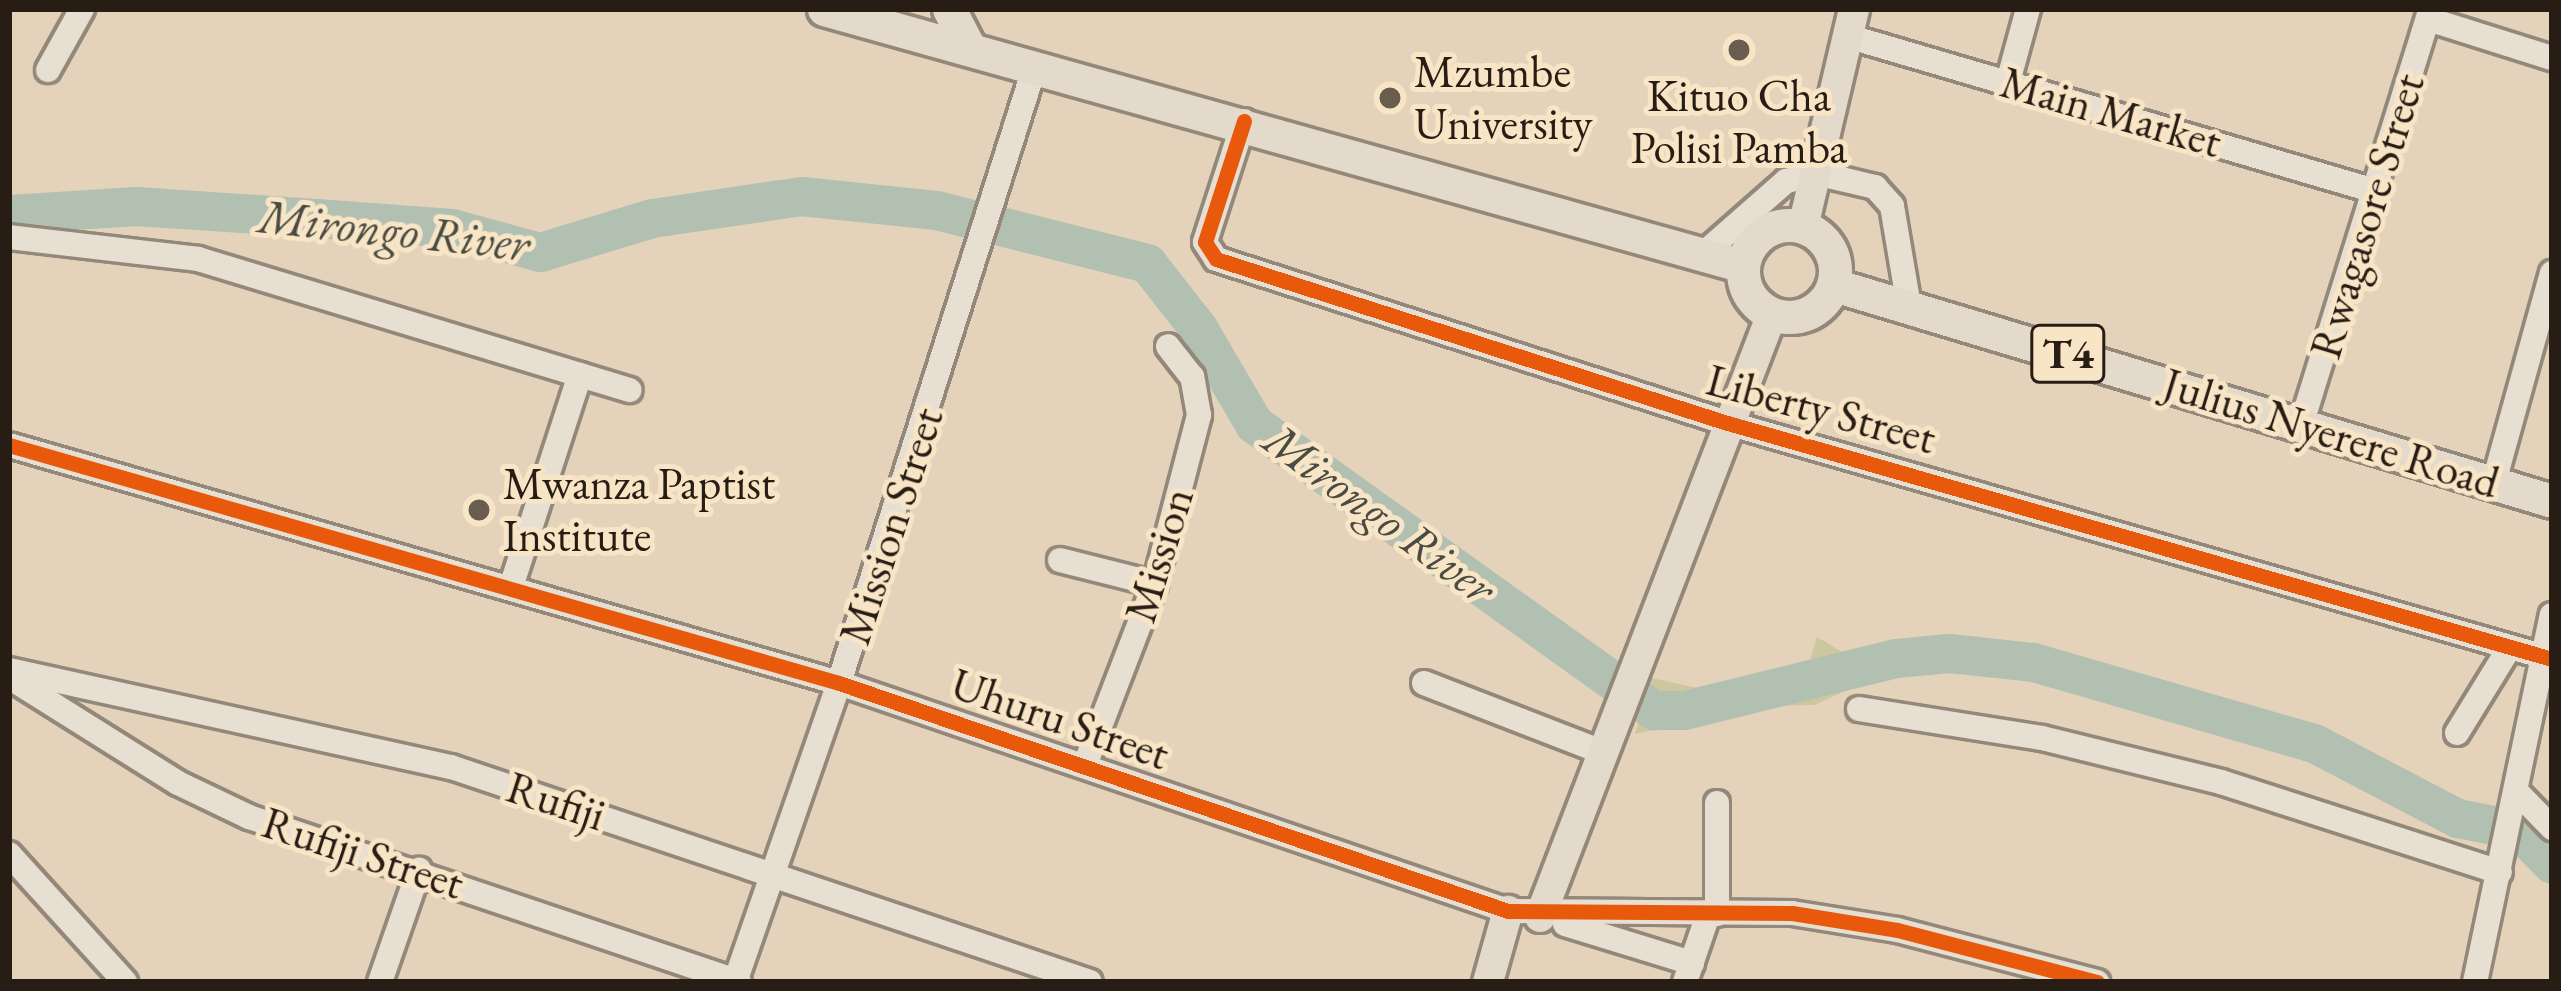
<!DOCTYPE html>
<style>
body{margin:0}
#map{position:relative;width:2561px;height:991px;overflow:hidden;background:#e4d3ba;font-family:"EB Garamond",serif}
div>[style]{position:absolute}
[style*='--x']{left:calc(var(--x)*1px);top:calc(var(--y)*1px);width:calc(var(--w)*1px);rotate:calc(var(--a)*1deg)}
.green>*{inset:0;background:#cdc79f}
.river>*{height:39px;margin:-19.5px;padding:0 19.5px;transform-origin:19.5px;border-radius:19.5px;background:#b2c0b2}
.roads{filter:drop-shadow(3px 0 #938879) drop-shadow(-3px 0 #938879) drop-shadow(0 3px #938879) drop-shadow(0 -3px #938879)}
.minor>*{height:24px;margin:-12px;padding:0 12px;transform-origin:12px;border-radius:12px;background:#e7dfd2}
.major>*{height:30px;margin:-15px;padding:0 15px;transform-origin:15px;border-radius:15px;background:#e3dacb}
.highway>*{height:33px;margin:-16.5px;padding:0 16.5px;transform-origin:16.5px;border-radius:16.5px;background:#e3dacb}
.highway>.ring{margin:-16.5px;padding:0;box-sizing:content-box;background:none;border:33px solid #e3dacb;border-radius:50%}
.cycleway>*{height:15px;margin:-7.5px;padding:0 7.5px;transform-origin:7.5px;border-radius:7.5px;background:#e8590c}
.dots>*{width:33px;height:33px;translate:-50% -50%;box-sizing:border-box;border:6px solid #f8e5c6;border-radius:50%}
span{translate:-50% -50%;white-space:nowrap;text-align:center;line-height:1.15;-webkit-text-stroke:10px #f8e5c6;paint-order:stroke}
.shield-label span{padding:3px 9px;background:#f8e5c6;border:3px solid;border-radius:9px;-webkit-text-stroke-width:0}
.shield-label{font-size:42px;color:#271d15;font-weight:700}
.poi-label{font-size:45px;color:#271d15}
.left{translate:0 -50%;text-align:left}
.street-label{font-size:45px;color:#271d15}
.water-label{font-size:48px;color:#4a4c43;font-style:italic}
.frame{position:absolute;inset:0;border:12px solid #271d15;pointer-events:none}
</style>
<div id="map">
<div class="green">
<i style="clip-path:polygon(1817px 637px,1854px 659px,1891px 651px,1896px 640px,1914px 650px,1900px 675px,1885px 672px,1815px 705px,1759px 706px,1635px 734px,1652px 678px,1720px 693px,1808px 667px)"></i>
</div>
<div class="river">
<i style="--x:9;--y:214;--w:127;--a:-3.6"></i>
<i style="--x:136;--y:206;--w:180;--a:3.8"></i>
<i style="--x:316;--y:218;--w:136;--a:4.2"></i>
<i style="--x:452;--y:228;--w:91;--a:15.3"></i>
<i style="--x:540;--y:252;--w:117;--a:-16.9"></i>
<i style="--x:652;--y:218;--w:151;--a:-8.4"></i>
<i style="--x:801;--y:196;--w:136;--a:5.9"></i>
<i style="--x:936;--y:210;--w:218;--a:14.1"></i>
<i style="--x:1147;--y:263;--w:83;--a:51.9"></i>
<i style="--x:1198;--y:328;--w:111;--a:59.7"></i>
<i style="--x:1254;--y:424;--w:492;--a:35.6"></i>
<i style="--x:1654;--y:710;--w:30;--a:0"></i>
<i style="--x:1684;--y:710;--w:218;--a:-13.8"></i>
<i style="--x:1896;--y:658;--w:53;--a:-5.4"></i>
<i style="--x:1949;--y:653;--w:84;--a:6.1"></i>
<i style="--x:2033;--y:662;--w:292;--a:16.1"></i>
<i style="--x:2314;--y:743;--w:161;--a:27.7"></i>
<i style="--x:2457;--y:818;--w:62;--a:11.1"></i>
<i style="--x:2518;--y:830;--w:48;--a:45"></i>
</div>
<div class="roads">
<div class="minor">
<i style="--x:2428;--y:19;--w:130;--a:17.5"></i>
<i style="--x:1847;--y:36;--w:550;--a:16.36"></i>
<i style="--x:48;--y:70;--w:70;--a:-60.9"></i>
<i style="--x:2008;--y:82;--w:76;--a:-74.7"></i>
<i style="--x:1244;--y:121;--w:127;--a:107.9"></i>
<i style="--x:1205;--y:242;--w:20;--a:57"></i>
<i style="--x:1216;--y:259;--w:534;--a:17.79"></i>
<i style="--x:1724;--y:422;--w:861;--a:15.97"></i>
<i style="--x:9;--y:237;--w:190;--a:6.6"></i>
<i style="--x:198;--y:259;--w:451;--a:16.9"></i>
<i style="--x:1703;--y:254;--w:111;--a:-41.3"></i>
<i style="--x:1786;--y:181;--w:35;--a:-12"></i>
<i style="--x:1820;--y:174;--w:57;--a:13.3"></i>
<i style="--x:1875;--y:187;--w:25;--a:48"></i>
<i style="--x:1892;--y:206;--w:101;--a:80.4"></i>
<i style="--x:2302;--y:422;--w:433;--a:-72.7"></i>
<i style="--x:9;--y:445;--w:863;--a:16"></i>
<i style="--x:839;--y:683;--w:707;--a:18.82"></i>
<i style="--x:1508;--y:911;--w:284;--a:0.4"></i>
<i style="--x:1792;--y:913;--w:106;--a:9.2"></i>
<i style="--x:1897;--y:930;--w:207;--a:14.6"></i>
<i style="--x:2494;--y:482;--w:217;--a:-74.5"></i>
<i style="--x:1060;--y:560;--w:98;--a:14.2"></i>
<i style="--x:511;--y:587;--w:223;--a:-72"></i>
<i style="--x:9;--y:670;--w:453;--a:12.4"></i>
<i style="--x:451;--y:767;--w:674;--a:18.6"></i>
<i style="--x:9;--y:677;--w:199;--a:32.1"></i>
<i style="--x:178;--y:783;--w:79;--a:25.6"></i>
<i style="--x:249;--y:817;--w:517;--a:18.61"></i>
<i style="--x:1424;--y:683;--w:188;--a:21.2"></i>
<i style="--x:1859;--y:709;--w:185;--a:9"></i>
<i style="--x:2042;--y:738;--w:184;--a:13.8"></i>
<i style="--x:2221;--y:782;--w:293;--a:17.9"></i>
<i style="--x:2457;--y:733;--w:101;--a:-58.4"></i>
<i style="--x:1085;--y:765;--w:194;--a:-68.9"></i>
<i style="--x:1155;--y:584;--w:175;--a:-75.4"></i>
<i style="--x:1199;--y:415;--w:39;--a:-100"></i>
<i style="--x:1192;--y:377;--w:39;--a:-128"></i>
<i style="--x:2518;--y:793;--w:49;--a:45.8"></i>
<i style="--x:9;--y:854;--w:173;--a:47.8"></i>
<i style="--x:1717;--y:914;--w:111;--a:-90"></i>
<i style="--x:1565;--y:924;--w:133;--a:17.1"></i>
<i style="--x:380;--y:982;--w:119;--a:-70.8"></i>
<i style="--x:735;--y:982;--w:317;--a:-70.8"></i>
<i style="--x:839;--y:683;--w:647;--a:-72.38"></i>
<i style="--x:1685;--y:982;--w:71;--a:-71.1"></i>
<i style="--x:2475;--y:982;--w:375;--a:-78.2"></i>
</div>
<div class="major">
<i style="--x:1803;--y:227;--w:224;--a:-76.8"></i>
<i style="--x:1540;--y:917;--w:646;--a:-68.96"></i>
<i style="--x:1488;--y:982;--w:74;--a:-74.3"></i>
</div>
<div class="highway">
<i style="--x:824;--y:9;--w:954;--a:15.62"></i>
<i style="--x:949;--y:9;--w:45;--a:62.3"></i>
<i class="ring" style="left:1743px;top:225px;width:59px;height:59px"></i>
<i style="--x:1834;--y:285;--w:750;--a:16.74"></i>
</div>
</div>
<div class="cycleway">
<i style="--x:1244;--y:121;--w:127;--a:107.9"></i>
<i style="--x:1205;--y:242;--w:20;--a:57"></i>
<i style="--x:1216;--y:259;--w:534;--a:17.79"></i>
<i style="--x:1724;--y:422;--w:861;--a:15.97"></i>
<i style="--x:9;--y:445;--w:863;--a:16"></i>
<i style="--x:839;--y:683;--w:707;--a:18.82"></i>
<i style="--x:1508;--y:911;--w:284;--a:0.4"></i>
<i style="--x:1792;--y:913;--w:106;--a:9.2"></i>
<i style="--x:1897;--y:930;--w:207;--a:14.6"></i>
</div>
<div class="dots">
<i style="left:1739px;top:50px;background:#695d4f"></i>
<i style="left:1390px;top:98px;background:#695d4f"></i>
<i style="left:479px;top:510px;background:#695d4f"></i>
</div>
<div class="shield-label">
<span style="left:2068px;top:354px">T4</span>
</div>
<div class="poi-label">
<span class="left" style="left:1414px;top:98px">Mzumbe<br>University</span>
<span style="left:1739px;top:122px">Kituo Cha<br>Polisi Pamba</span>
<span class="left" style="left:503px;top:510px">Mwanza Paptist<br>Institute</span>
</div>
<div class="street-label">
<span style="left:2111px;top:112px;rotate:16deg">Main Market</span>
<span style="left:2367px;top:216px;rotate:-73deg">Rwagasore Street</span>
<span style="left:1821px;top:409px;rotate:15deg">Liberty Street</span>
<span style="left:2331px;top:433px;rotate:17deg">Julius Nyerere Road</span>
<span style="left:891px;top:526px;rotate:-72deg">Mission Street</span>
<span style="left:1159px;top:555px;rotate:-73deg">Mission</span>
<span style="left:1060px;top:719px;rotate:19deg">Uhuru Street</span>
<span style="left:556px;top:801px;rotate:18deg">Rufiji</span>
<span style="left:363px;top:853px;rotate:18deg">Rufiji Street</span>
</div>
<div class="water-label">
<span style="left:394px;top:230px;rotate:6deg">Mirongo River</span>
<span style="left:1380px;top:513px;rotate:36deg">Mirongo River</span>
</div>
<div class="frame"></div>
</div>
